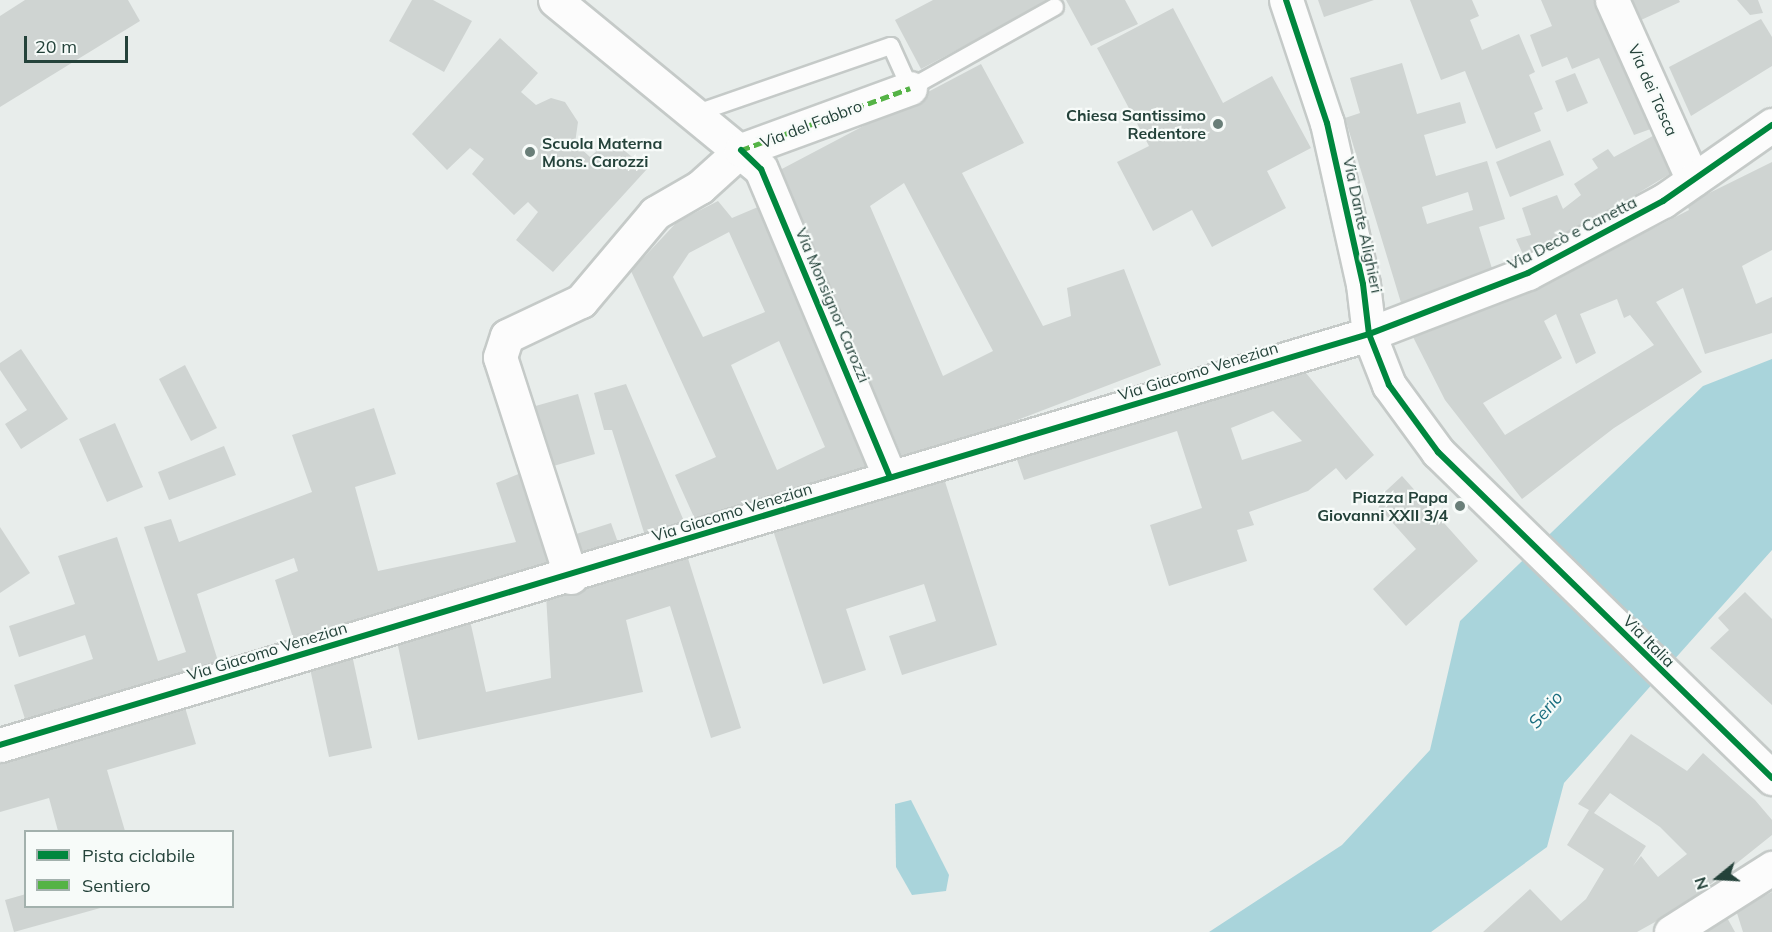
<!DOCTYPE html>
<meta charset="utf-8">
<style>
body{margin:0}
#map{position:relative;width:1772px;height:932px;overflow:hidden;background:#e8edeb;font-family:Mulish,sans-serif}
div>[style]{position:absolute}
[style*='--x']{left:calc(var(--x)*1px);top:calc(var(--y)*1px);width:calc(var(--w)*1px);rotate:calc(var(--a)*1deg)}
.water>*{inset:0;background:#a9d4db}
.building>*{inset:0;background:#cfd4d2}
.roads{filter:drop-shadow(2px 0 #c5cac8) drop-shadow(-2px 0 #c5cac8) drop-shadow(0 2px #c5cac8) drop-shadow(0 -2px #c5cac8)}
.lane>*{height:16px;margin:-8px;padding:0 8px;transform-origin:8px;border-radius:8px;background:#fcfcfc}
.street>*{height:33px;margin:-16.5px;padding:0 16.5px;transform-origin:16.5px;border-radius:16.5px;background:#fcfcfc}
.secondary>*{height:33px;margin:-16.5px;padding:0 16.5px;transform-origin:16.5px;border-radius:16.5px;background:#fcfcfc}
.quiet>*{height:4.5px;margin-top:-2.25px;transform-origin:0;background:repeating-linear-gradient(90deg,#55b346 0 9px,transparent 0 13.5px)}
.cycleway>*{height:6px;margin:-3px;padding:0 3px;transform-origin:3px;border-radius:3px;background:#00873e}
.dots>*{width:16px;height:16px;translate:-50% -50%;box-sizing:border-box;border:3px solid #f7fbf9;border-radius:50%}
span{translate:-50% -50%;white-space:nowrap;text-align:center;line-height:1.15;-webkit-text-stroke:4.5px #f7fbf9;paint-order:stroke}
.street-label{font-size:16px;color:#24423a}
.poi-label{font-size:16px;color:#24423a;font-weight:700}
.right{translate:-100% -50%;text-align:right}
.left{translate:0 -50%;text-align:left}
.water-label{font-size:18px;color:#1c6f80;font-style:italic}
.legend{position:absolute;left:24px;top:830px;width:210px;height:78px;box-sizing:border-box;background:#f7fbf9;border:2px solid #a3b1ad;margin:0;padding:8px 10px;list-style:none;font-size:18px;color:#24423a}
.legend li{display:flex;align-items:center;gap:12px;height:30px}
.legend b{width:30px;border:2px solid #a3b1ad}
.north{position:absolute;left:1688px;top:848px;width:60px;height:60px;-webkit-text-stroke:4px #f7fbf9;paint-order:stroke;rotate:252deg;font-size:16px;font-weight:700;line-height:24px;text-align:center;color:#24423a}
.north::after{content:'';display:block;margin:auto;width:21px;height:27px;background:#24423a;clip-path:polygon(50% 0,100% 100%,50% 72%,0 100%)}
.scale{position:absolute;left:24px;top:36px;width:104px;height:27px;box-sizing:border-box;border:3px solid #24423a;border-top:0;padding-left:8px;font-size:18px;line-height:21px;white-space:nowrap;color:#24423a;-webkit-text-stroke:4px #f7fbf9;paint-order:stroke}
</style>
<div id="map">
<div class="water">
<i style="clip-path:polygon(1772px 359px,1772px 550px,1564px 783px,1547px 847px,1431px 932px,1209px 932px,1342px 845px,1430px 750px,1460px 621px,1703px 386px)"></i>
<i style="clip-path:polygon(911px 800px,949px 875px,946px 891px,912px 895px,896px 867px,895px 804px)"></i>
</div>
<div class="building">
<i style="clip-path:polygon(25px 0,128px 0,140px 21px,0 107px,0 16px)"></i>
<i style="clip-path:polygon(412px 0,433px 0,472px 21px,444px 72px,389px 41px)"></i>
<i style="clip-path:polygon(933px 0,1051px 0,921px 69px,895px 20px)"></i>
<i style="clip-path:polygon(1066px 0,1125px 0,1138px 24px,1091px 46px)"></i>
<i style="clip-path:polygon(1318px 0,1374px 0,1324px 17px)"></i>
<i style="clip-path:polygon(1410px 0,1472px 0,1479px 16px,1470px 20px,1482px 50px,1519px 34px,1535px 72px,1529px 75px,1543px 109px,1534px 113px,1541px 131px,1496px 149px,1465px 71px,1441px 80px)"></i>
<i style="clip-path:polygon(1541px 0,1604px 0,1659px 126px,1634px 135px,1599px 58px,1572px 69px,1567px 57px,1542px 67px,1530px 35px,1552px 26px)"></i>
<i style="clip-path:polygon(1632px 0,1679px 0,1680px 2px,1641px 20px)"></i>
<i style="clip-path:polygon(1737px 0,1758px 0,1763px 13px,1750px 15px)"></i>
<i style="clip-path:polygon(1173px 8px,1223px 103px,1272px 76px,1311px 148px,1267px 171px,1286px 208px,1212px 247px,1192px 210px,1153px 231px,1117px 162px,1149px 146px,1097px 48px)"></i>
<i style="clip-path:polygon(1761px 19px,1772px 37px,1772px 66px,1691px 116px,1669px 67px)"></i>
<i style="clip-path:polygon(500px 38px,538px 73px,521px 92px,536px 105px,551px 98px,565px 102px,578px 122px,575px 143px,590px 157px,610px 139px,647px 169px,553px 272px,516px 240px,538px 212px,528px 202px,514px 215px,472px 174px,484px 159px,470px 148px,447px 170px,412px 134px)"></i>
<i style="clip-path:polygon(evenodd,1402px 63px,1417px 114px,1460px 102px,1466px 123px,1424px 135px,1436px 176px,1487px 161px,1505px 219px,1479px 227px,1495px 278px,1402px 306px,1345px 118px,1360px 113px,1350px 78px,1402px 63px,1468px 192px,1473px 210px,1427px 224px,1422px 207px,1468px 192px)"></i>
<i style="clip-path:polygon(evenodd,981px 64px,1024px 143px,962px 173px,1043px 326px,1071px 316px,1067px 288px,1124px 269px,1161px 365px,905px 463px,778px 171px,981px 64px,904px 183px,993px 351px,943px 376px,870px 206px,904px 183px)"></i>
<i style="clip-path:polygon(1575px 73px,1588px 103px,1567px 112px,1555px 81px)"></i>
<i style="clip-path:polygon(1662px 131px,1678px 169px,1526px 261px,1516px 239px,1531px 235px,1522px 208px,1557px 195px,1563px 209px,1581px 195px,1574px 184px,1598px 168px,1592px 159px,1608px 149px,1614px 157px)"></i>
<i style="clip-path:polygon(1550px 140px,1564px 175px,1510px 197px,1496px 162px)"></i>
<i style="clip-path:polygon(evenodd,1772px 162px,1772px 250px,1742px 266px,1756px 304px,1772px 297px,1772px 333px,1705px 354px,1683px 288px,1656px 302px,1702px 372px,1614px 428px,1522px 499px,1445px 400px,1412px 335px,1656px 227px,1689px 210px,1687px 204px,1772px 162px,1617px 299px,1624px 318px,1630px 315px,1654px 345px,1505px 435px,1483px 403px,1562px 358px,1544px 321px,1556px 314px,1576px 364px,1596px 353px,1580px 314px,1617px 299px)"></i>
<i style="clip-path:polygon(evenodd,718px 201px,732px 218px,758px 207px,876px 467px,698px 526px,675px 475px,716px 457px,631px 271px,677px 222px,718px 201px,729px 232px,765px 312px,703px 337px,673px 277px,689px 253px,729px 232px,718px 201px,779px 341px,825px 447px,777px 470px,731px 365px,779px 341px)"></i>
<i style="clip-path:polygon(21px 349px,68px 419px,21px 449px,5px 424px,27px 410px,0 370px,0 363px)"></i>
<i style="clip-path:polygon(evenodd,1296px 361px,1374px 455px,1346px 480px,1336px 468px,1308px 491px,1249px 512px,1254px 525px,1237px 530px,1247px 561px,1169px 586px,1150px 525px,1202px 508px,1177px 431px,1024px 480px,1014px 451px,1296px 361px,1273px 411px,1302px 441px,1242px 460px,1231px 428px,1273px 411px)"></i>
<i style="clip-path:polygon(185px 365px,217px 428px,191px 441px,159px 379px)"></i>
<i style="clip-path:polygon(626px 384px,686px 526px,646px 539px,612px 430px,604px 430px,594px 393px)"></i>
<i style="clip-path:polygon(578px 394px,595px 454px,550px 467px,532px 407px)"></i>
<i style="clip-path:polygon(374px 408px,396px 474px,355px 487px,378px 571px,516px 542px,496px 483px,526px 471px,558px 570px,295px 644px,275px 580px,298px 571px,294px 558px,197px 594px,218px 661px,27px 725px,14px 685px,93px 659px,85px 635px,19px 657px,9px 626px,75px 604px,58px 556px,117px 537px,158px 661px,186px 652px,144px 527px,171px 519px,179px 542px,312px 492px,292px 435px)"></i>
<i style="clip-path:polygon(115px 423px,143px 487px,107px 502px,79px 439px)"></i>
<i style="clip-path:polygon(224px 446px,236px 475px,169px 500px,158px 472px)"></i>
<i style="clip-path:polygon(941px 469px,997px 645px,902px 675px,889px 636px,936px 621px,924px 584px,846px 609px,866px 670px,823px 684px,771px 524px)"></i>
<i style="clip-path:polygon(1402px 476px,1478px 561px,1406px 626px,1373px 589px,1416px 549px,1374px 502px)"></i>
<i style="clip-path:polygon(611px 523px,620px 548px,580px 563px,570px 536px)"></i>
<i style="clip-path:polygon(0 527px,30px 573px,0 593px)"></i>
<i style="clip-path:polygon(686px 552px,741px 728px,711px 738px,670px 606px,626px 620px,643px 692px,418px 740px,395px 632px,469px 616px,486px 692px,551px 678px,546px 595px)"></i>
<i style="clip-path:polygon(1745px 592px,1772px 619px,1772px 705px,1710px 648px,1729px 630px,1718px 618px)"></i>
<i style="clip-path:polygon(351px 650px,372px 748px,329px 757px,308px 659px)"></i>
<i style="clip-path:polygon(184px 704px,196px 744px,107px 770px,125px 831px,58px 831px,49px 798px,0 812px,0 758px)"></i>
<i style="clip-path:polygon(evenodd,1631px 734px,1687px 771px,1703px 753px,1755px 800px,1772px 820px,1772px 835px,1682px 907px,1637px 932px,1483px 932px,1530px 889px,1561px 921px,1586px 899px,1604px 869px,1567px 845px,1589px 810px,1578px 804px,1631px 734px,1610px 793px,1660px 827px,1687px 854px,1658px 877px,1641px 856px,1633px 866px,1646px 846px,1594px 813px,1610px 793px)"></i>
<i style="clip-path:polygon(1772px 892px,1772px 932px,1743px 932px,1736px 910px)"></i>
<i style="clip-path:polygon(26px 894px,26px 906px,104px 907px,14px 932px,5px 900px)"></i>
<i style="clip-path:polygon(1725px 914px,1735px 932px,1690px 932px)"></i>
</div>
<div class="roads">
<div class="lane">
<i style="--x:697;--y:113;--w:205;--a:-19.1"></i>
<i style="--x:891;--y:46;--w:46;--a:65.7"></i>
<i style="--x:910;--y:88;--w:166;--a:-29.2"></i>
</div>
<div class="street">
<i style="--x:555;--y:0;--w:266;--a:39.4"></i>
<i style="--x:761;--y:169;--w:334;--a:67.3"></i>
<i style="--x:1612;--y:0;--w:197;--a:65.8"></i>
<i style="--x:571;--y:577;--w:231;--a:-107.9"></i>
<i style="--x:500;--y:357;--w:22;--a:-72"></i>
<i style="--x:507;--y:336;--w:82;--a:-25.3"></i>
<i style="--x:581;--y:301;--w:115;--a:-49.9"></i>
<i style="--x:655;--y:213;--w:52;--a:-30"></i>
<i style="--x:700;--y:187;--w:55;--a:-42.1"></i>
<i style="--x:741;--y:150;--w:180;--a:-20.1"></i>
<i style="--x:0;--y:745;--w:1429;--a:-16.71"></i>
<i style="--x:1369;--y:334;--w:170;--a:-21"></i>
<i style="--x:1528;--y:273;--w:153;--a:-28.1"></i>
<i style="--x:1663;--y:201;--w:133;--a:-34.9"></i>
<i style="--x:1671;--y:932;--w:120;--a:-32.4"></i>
</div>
<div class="secondary">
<i style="--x:1286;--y:0;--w:130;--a:71.6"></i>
<i style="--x:1327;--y:123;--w:165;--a:77.4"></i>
<i style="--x:1363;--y:284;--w:50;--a:83.2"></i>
<i style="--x:1369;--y:334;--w:55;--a:68.6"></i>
<i style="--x:1389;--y:385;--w:83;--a:53.8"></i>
<i style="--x:1438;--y:452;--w:467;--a:44.3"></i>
</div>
</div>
<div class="quiet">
<i style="--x:741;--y:150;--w:180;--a:-20.1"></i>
</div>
<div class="cycleway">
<i style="--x:1286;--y:0;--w:130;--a:71.6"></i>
<i style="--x:1327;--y:123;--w:165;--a:77.4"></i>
<i style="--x:1363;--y:284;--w:50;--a:83.2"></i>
<i style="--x:1369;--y:334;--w:55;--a:68.6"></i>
<i style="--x:1389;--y:385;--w:83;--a:53.8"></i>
<i style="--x:1438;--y:452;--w:467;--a:44.3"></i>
<i style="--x:741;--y:150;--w:28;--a:44"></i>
<i style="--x:761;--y:169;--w:334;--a:67.3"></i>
<i style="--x:0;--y:745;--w:1429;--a:-16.71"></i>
<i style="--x:1369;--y:334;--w:170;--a:-21"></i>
<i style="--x:1528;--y:273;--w:153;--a:-28.1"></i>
<i style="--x:1663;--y:201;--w:133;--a:-34.9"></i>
</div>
<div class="dots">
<i style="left:1218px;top:124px;background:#697e78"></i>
<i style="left:530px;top:152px;background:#697e78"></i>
<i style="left:1460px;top:506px;background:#697e78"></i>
</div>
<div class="street-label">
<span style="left:1653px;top:90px;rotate:66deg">Via dei Tasca</span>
<span style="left:811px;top:124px;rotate:-21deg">Via del Fabbro</span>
<span style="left:1363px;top:225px;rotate:78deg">Via Dante Alighieri</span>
<span style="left:1572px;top:233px;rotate:-27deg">Via Decò e Canetta</span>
<span style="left:833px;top:305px;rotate:67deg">Via Monsignor Carozzi</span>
<span style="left:1198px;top:371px;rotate:-17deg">Via Giacomo Venezian</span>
<span style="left:732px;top:512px;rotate:-17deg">Via Giacomo Venezian</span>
<span style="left:1649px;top:641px;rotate:45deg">Via Italia</span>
<span style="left:267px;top:651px;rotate:-17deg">Via Giacomo Venezian</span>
</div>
<div class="poi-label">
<span class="right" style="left:1206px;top:124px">Chiesa Santissimo<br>Redentore</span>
<span class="left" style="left:542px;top:152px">Scuola Materna<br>Mons. Carozzi</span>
<span class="right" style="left:1448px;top:506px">Piazza Papa<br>Giovanni XXII 3/4</span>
</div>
<div class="water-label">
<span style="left:1546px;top:710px;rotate:-50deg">Serio</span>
</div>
<ul class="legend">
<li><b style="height:8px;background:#00873e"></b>Pista ciclabile</li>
<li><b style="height:8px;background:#55b346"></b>Sentiero</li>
</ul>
<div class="north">N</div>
<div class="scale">20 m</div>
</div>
